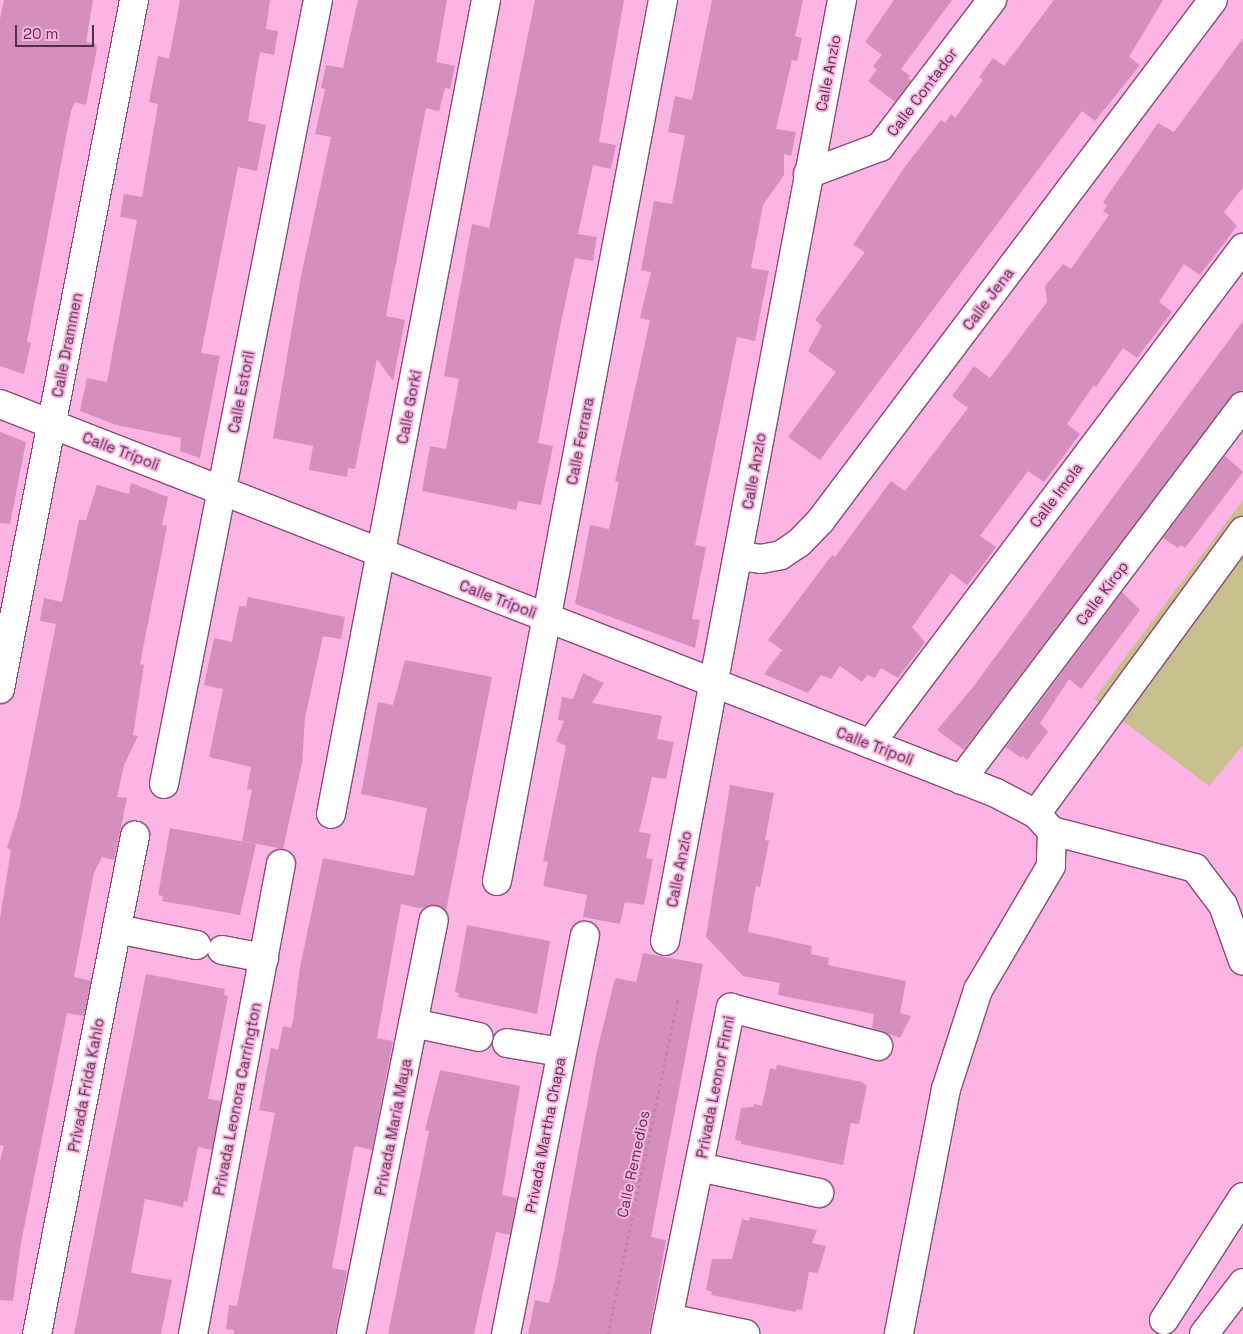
<!DOCTYPE html>
<meta charset="utf-8">
<style>
body{margin:0}
#map{position:relative;width:1243px;height:1334px;overflow:hidden;background:#fbb4e3;font-family:"Space Grotesk",sans-serif}
div>[style]{position:absolute}
[style*='--x']{left:calc(var(--x)*1px);top:calc(var(--y)*1px);width:calc(var(--w)*1px);rotate:calc(var(--a)*1deg)}
.green>*{inset:0;background:#c8bf8e}
.building>*{inset:0;background:#d48fbd}
.path>*{height:3px;margin-top:-1.5px;transform-origin:0;background:repeating-linear-gradient(90deg,#bc84aa 0 2.5px,transparent 0 6.5px)}
.roads{filter:drop-shadow(1px 0 #894a76) drop-shadow(-1px 0 #894a76) drop-shadow(0 1px #894a76) drop-shadow(0 -1px #894a76)}
.minor>*{height:28px;margin:-14px;padding:0 14px;transform-origin:14px;border-radius:14px;background:#fff}
span{translate:-50% -50%;white-space:nowrap;text-align:center;line-height:1.15;-webkit-text-stroke:4px #fbb4e3;paint-order:stroke}
.street-label{font-size:15px;color:#4f3246}
.scale{position:absolute;left:15px;top:25px;width:79px;height:22px;box-sizing:border-box;border:2px solid #4f3246;border-top:0;padding-left:6px;font-size:15px;line-height:18px;white-space:nowrap;color:#4f3246;-webkit-text-stroke:4px #fbb4e3;paint-order:stroke}
</style>
<div id="map">
<div class="green">
<i style="clip-path:polygon(1243px 500px,1243px 745px,1209px 786px,1094px 699px)"></i>
</div>
<div class="building">
<i style="clip-path:polygon(4px 0,93px 0,86px 42px,96px 44px,97px 48px,86px 105px,75px 102px,71px 111px,27px 342px,31px 343px,24px 374px,0 366px,0 19px)"></i>
<i style="clip-path:polygon(180px 0,270px 0,266px 29px,278px 31px,274px 55px,260px 52px,248px 121px,266px 125px,257px 171px,238px 167px,201px 353px,220px 356px,200px 458px,180px 451px,181px 438px,116px 425px,80px 411px,87px 378px,107px 382px,137px 220px,120px 217px,124px 194px,142px 197px,158px 104px,149px 102px,158px 56px,169px 59px)"></i>
<i style="clip-path:polygon(358px 0,447px 0,436px 62px,455px 66px,450px 89px,445px 88px,439px 111px,426px 108px,390px 294px,386px 316px,405px 320px,393px 381px,377px 359px,355px 469px,348px 468px,347px 477px,309px 470px,313px 446px,273px 438px,301px 276px,331px 137px,315px 134px,325px 89px,321px 88px,326px 65px,343px 68px)"></i>
<i style="clip-path:polygon(535px 0,624px 0,599px 142px,616px 145px,611px 169px,593px 165px,578px 234px,597px 237px,593px 261px,575px 258px,560px 327px,538px 443px,553px 446px,541px 505px,518px 501px,516px 510px,422px 491px,430px 446px,446px 449px,459px 379px,444px 376px,472px 224px,489px 228px)"></i>
<i style="clip-path:polygon(712px 0,803px 0,795px 36px,802px 38px,797px 61px,792px 60px,776px 129px,796px 132px,791px 156px,784px 154px,784px 175px,763px 205px,751px 268px,769px 271px,764px 295px,755px 341px,737px 337px,695px 545px,706px 547px,692px 619px,700px 620px,695px 648px,575px 604px,590px 525px,609px 529px,619px 482px,615px 481px,650px 320px,640px 318px,651px 272px,641px 270px,654px 201px,672px 204px,685px 135px,668px 132px,675px 96px,692px 100px)"></i>
<i style="clip-path:polygon(894px 0,952px 0,901px 69px,910px 76px,908px 78px,911px 81px,895px 102px,868px 81px,877px 70px,873px 66px,882px 55px,865px 42px)"></i>
<i style="clip-path:polygon(1054px 0,1163px 0,1129px 57px,1140px 65px,1095px 121px,1082px 111px,820px 460px,788px 437px,836px 372px,808px 351px,822px 326px,815px 320px,865px 252px,853px 245px,904px 168px,941px 120px,945px 123px,951px 114px,955px 118px,983px 80px,979px 77px,993px 58px,1004px 66px)"></i>
<i style="clip-path:polygon(1243px 38px,1243px 187px,1224px 212px,1237px 226px,1200px 275px,1184px 264px,1159px 302px,1172px 312px,1137px 358px,1123px 348px,1096px 387px,1094px 385px,1067px 424px,1080px 434px,1044px 482px,1028px 471px,980px 536px,996px 547px,982px 566px,967px 585px,951px 573px,912px 627px,925px 642px,898px 678px,881px 668px,875px 678px,867px 675px,862px 682px,840px 666px,831px 679px,821px 675px,808px 693px,764px 674px,782px 650px,768px 640px,832px 555px,835px 557px,891px 481px,905px 491px,968px 408px,952px 396px,966px 377px,974px 366px,990px 378px,1047px 302px,1045px 286px,1063px 264px,1071px 269px,1109px 215px,1103px 211px,1107px 206px,1103px 202px,1158px 123px,1174px 132px)"></i>
<i style="clip-path:polygon(1243px 321px,1243px 390px,1231px 397px,964px 750px,937px 730px,973px 687px)"></i>
<i style="clip-path:polygon(0 432px,26px 442px,10px 524px,0 523px)"></i>
<i style="clip-path:polygon(1225px 456px,1243px 472px,1185px 548px,1180px 545px,1178px 548px,1163px 538px)"></i>
<i style="clip-path:polygon(131px 483px,168px 497px,162px 525px,167px 526px,140px 664px,144px 665px,133px 735px,138px 736px,124px 765px,117px 797px,127px 798px,114px 860px,102px 857px,94px 873px,88px 903px,74px 977px,91px 981px,84px 1016px,67px 1013px,21px 1243px,13px 1301px,0 1300px,0 1161px,4px 1146px,0 1145px,0 918px,11px 850px,7px 848px,19px 810px,56px 624px,40px 621px,44px 598px,62px 602px,79px 520px,86px 520px,97px 485px,129px 494px)"></i>
<i style="clip-path:polygon(1122px 592px,1140px 610px,1081px 689px,1069px 679px,1040px 723px,1048px 732px,1027px 760px,1023px 756px,1021px 758px,1006px 747px)"></i>
<i style="clip-path:polygon(248px 597px,345px 617px,341px 639px,323px 636px,305px 718px,302px 763px,283px 849px,242px 841px,252px 790px,247px 789px,251px 767px,209px 757px,223px 689px,204px 685px,214px 638px,232px 642px,239px 606px,246px 606px)"></i>
<i style="clip-path:polygon(405px 660px,492px 677px,446px 911px,437px 905px,418px 908px,401px 904px,377px 1038px,393px 1041px,372px 1150px,355px 1146px,353px 1153px,332px 1268px,347px 1271px,335px 1334px,234px 1334px,234px 1330px,226px 1329px,229px 1305px,237px 1306px,275px 1113px,259px 1110px,271px 1048px,278px 1050px,283px 1026px,291px 1028px,293px 1021px,300px 967px,323px 858px,414px 876px,427px 808px,361px 794px,378px 702px,393px 705px)"></i>
<i style="clip-path:polygon(583px 673px,604px 683px,592px 703px,662px 716px,657px 739px,674px 742px,666px 779px,652px 777px,639px 832px,651px 834px,646px 858px,653px 859px,644px 905px,625px 902px,620px 924px,583px 917px,587px 895px,543px 886px,548px 862px,543px 861px,566px 746px,556px 741px,564px 721px,558px 720px,562px 697px,573px 699px)"></i>
<i style="clip-path:polygon(730px 785px,774px 793px,765px 840px,769px 841px,760px 887px,756px 886px,748px 932px,812px 946px,811px 954px,829px 958px,828px 965px,906px 981px,900px 1013px,911px 1016px,900px 1038px,872px 1028px,874px 1014px,778px 995px,780px 983px,743px 976px,706px 937px)"></i>
<i style="clip-path:polygon(170px 828px,256px 844px,240px 915px,162px 901px,163px 896px,158px 895px)"></i>
<i style="clip-path:polygon(467px 925px,550px 941px,537px 1014px,458px 997px,459px 993px,455px 992px)"></i>
<i style="clip-path:polygon(643px 953px,703px 964px,651px 1237px,666px 1240px,649px 1334px,528px 1334px,535px 1300px,549px 1303px,555px 1279px,597px 1051px,614px 982px,616px 978px,636px 982px)"></i>
<i style="clip-path:polygon(146px 974px,225px 989px,224px 995px,228px 996px,208px 1099px,221px 1101px,212px 1150px,198px 1147px,187px 1202px,184px 1201px,183px 1207px,145px 1199px,131px 1273px,172px 1280px,161px 1334px,74px 1334px)"></i>
<i style="clip-path:polygon(777px 1065px,862px 1082px,867px 1086px,859px 1124px,851px 1123px,843px 1165px,741px 1144px,741px 1141px,735px 1140px,741px 1108px,753px 1107px,754px 1104px,762px 1106px,770px 1068px,776px 1070px)"></i>
<i style="clip-path:polygon(440px 1070px,520px 1086px,502px 1195px,517px 1198px,510px 1235px,496px 1232px,474px 1334px,388px 1334px,429px 1131px,425px 1130px)"></i>
<i style="clip-path:polygon(750px 1217px,817px 1230px,812px 1243px,826px 1246px,818px 1273px,809px 1272px,802px 1310px,796px 1309px,796px 1312px,711px 1295px,712px 1292px,706px 1290px,712px 1259px,732px 1259px,742px 1219px,749px 1221px)"></i>
</div>
<div class="path">
<i style="--x:608;--y:1334;--w:343;--a:-78.2"></i>
</div>
<div class="roads">
<div class="minor">
<i style="--x:808;--y:174;--w:77;--a:-20.6"></i>
<i style="--x:880;--y:147;--w:185;--a:-52.7"></i>
<i style="--x:0;--y:404;--w:1069;--a:21.33"></i>
<i style="--x:996;--y:793;--w:45;--a:27.7"></i>
<i style="--x:1036;--y:814;--w:23;--a:47"></i>
<i style="--x:1052;--y:831;--w:35;--a:92"></i>
<i style="--x:1051;--y:866;--w:144;--a:120.5"></i>
<i style="--x:978;--y:990;--w:104;--a:107.9"></i>
<i style="--x:946;--y:1089;--w:249;--a:100.9"></i>
<i style="--x:738;--y:556;--w:23;--a:7"></i>
<i style="--x:761;--y:559;--w:20;--a:-11"></i>
<i style="--x:781;--y:555;--w:22;--a:-34"></i>
<i style="--x:799;--y:543;--w:32;--a:-46"></i>
<i style="--x:821;--y:520;--w:651;--a:-52.99"></i>
<i style="--x:0;--y:689;--w:702;--a:-78.99"></i>
<i style="--x:870;--y:744;--w:621;--a:-53.06"></i>
<i style="--x:961;--y:780;--w:468;--a:-53"></i>
<i style="--x:164;--y:784;--w:799;--a:-78.89"></i>
<i style="--x:331;--y:814;--w:829;--a:-79.22"></i>
<i style="--x:1036;--y:814;--w:351;--a:-53.8"></i>
<i style="--x:1052;--y:831;--w:148;--a:14.5"></i>
<i style="--x:1195;--y:868;--w:46;--a:52.9"></i>
<i style="--x:1223;--y:905;--w:59;--a:70.3"></i>
<i style="--x:497;--y:881;--w:897;--a:-79.33"></i>
<i style="--x:117;--y:929;--w:81;--a:11.4"></i>
<i style="--x:665;--y:941;--w:958;--a:-79.35"></i>
<i style="--x:222;--y:950;--w:43;--a:10.8"></i>
<i style="--x:413;--y:1023;--w:67;--a:12"></i>
<i style="--x:507;--y:1043;--w:55;--a:9.5"></i>
<i style="--x:699;--y:1167;--w:123;--a:12.2"></i>
<i style="--x:668;--y:1318;--w:79;--a:11.7"></i>
<i style="--x:1164;--y:1320;--w:146;--a:-57.3"></i>
<i style="--x:37;--y:1334;--w:508;--a:-78.87"></i>
<i style="--x:193;--y:1334;--w:478;--a:-79.4"></i>
<i style="--x:351;--y:1334;--w:422;--a:-78.7"></i>
<i style="--x:506;--y:1334;--w:406;--a:-78.8"></i>
<i style="--x:665;--y:1334;--w:333;--a:-78.6"></i>
<i style="--x:731;--y:1008;--w:152;--a:14.5"></i>
<i style="--x:1204;--y:1334;--w:64;--a:-52.6"></i>
</div>
</div>
<div class="street-label">
<span style="left:828px;top:73px;rotate:-79deg">Calle Anzio</span>
<span style="left:922px;top:92px;rotate:-53deg">Calle Contador</span>
<span style="left:988px;top:299px;rotate:-53deg">Calle Jena</span>
<span style="left:67px;top:345px;rotate:-79deg">Calle Drammen</span>
<span style="left:241px;top:392px;rotate:-79deg">Calle Estoril</span>
<span style="left:409px;top:407px;rotate:-79deg">Calle Gorki</span>
<span style="left:580px;top:441px;rotate:-79deg">Calle Ferrara</span>
<span style="left:121px;top:451px;rotate:21deg">Calle Trípoli</span>
<span style="left:754px;top:471px;rotate:-80deg">Calle Anzio</span>
<span style="left:1056px;top:495px;rotate:-53deg">Calle Imola</span>
<span style="left:1102px;top:593px;rotate:-53deg">Calle Kirop</span>
<span style="left:498px;top:599px;rotate:21deg">Calle Trípoli</span>
<span style="left:875px;top:746px;rotate:21deg">Calle Trípoli</span>
<span style="left:679px;top:869px;rotate:-79deg">Calle Anzio</span>
<span style="left:86px;top:1085px;rotate:-79deg">Privada Frida Kahlo</span>
<span style="left:715px;top:1087px;rotate:-79deg">Privada Leonor Finni</span>
<span style="left:237px;top:1099px;rotate:-79deg">Privada Leonora Carrington</span>
<span style="left:393px;top:1127px;rotate:-79deg">Privada María Maya</span>
<span style="left:545px;top:1135px;rotate:-79deg">Privada Martha Chapa</span>
<span style="left:633px;top:1164px;rotate:-78deg">Calle Remedios</span>
</div>
<div class="scale">20 m</div>
</div>
